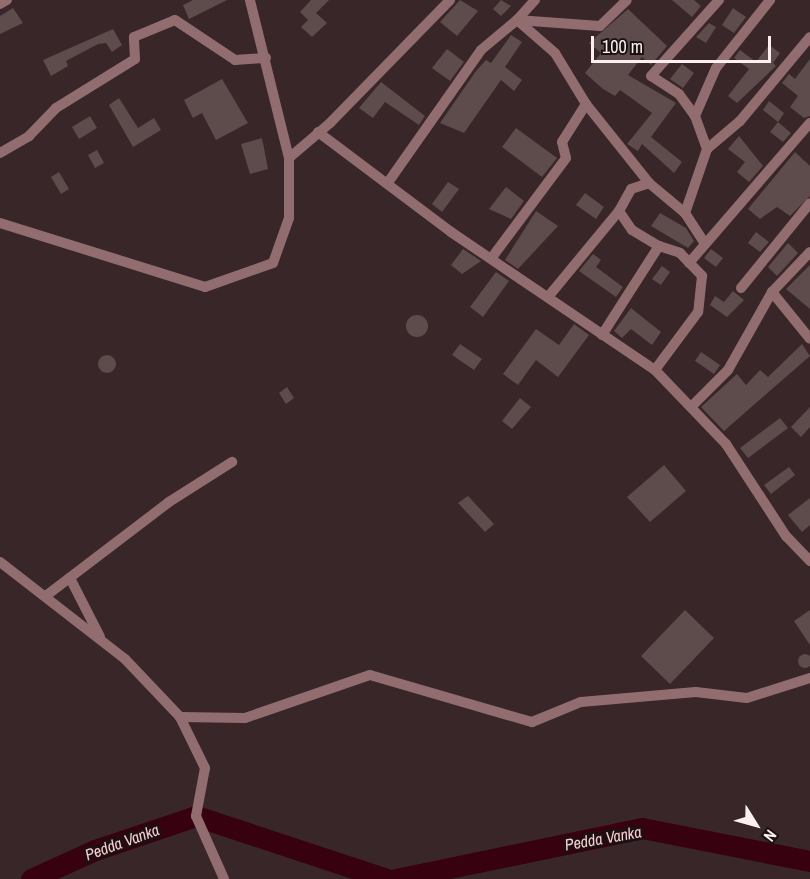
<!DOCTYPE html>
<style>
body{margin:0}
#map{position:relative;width:810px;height:879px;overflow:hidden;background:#382628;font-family:"Archivo Narrow",sans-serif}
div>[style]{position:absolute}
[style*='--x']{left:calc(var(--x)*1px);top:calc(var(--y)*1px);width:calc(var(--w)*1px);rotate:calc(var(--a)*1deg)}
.river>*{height:21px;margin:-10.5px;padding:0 10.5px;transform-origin:10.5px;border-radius:10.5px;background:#38010f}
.building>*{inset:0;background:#5e4b4c}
.round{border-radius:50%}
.minor>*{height:10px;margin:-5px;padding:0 5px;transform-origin:5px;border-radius:5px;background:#926d70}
span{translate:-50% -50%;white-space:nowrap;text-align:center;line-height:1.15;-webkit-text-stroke:5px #1a1212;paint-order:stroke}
.water-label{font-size:16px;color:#fcccd0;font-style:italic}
.north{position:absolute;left:726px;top:795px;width:60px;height:60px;-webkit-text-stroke:4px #1a1212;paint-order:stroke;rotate:127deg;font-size:16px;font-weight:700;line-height:24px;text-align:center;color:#fbeff0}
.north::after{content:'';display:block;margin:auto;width:21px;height:27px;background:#fbeff0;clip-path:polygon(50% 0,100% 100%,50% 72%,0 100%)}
.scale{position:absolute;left:591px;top:36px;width:180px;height:27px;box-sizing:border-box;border:3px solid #fbeff0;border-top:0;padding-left:8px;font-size:18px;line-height:21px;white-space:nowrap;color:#fbeff0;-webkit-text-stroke:4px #1a1212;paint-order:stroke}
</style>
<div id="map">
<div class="river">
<i style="--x:31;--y:879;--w:70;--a:-24.4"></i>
<i style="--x:95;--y:850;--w:107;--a:-18.6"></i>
<i style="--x:196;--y:816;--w:200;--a:18.3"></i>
<i style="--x:396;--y:879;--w:251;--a:-11.7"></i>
<i style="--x:642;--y:828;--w:171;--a:11.1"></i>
</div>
<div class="building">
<i style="clip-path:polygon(193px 0,227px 0,189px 19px,183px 5px)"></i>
<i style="clip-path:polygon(311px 0,329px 0,316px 13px,327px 23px,312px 37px,301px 27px,308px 20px,300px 12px)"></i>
<i style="clip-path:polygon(460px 0,478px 11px,457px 36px,440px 22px)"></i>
<i style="clip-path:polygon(501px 0,511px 6px,501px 16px,493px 9px)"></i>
<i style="clip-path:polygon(672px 0,694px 0,701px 6px,692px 17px)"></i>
<i style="clip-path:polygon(13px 8px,23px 23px,0 34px,0 16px)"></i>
<i style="clip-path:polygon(733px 8px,746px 17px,734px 33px,722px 25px)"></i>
<i style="clip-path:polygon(628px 9px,667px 46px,651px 65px,642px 57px,628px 75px,676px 103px,651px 137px,682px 162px,674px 173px,642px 144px,638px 151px,627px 144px,652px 113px,620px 90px,615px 96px,603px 89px,585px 73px,601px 53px,589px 43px)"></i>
<i style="clip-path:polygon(709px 23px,716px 27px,706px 43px,696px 37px)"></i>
<i style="clip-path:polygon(113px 29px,122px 45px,112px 52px,106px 43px,98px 44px,66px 61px,68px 66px,51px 76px,43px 60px)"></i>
<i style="clip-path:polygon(511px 35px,522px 42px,505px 67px,522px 80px,514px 91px,501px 80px,464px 133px,440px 123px,476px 71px,486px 60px,491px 63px)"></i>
<i style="clip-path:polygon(769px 45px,780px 53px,773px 63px,776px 66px,737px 103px,728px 96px,749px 69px,734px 58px,740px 50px,756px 62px)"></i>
<i style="clip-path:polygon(447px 49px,464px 62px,450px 81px,432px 68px)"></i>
<i style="clip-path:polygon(810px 59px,810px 116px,804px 118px,790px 107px,798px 96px,782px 83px,789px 74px,795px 79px)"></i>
<i style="clip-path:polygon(682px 64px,694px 73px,683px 88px,670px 79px)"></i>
<i style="clip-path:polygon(222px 79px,248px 123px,216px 140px,202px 113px,193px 118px,184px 100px)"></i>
<i style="clip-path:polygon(381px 82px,425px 116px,419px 125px,385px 102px,373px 118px,359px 108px)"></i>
<i style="clip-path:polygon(119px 98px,138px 128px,154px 118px,161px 130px,133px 147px,109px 105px)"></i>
<i style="clip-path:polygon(769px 101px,784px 113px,778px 122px,763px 110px)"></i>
<i style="clip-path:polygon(90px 116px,97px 128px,79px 139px,72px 127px)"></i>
<i style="clip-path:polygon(778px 122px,791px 133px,783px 142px,770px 132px)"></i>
<i style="clip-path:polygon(516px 128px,557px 158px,542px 177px,502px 147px)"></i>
<i style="clip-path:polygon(739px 136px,763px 166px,749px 182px,737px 172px,745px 162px,728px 149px)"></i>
<i style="clip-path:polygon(262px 138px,268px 169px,250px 174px,241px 144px)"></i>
<i style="clip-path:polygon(97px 150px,104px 163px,95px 168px,88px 155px)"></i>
<i style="clip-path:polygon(795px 152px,810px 166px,810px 196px,790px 216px,777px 207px,760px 219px,748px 209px)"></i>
<i style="clip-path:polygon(59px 172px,69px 189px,61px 194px,51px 177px)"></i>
<i style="clip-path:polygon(448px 182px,459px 189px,442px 212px,432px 204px)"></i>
<i style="clip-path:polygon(506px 187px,524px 201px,511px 219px,489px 209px)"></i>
<i style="clip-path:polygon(585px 193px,604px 207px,596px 219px,576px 205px)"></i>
<i style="clip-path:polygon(536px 211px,558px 226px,518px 269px,505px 260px)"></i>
<i style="clip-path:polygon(660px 213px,686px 228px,694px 241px,688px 248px,651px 226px)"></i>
<i style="clip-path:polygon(756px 232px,769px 242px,760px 252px,748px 243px)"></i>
<i style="clip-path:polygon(788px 243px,798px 253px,777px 276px,768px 267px)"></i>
<i style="clip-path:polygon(463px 249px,481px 261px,462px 274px,451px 265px)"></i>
<i style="clip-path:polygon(711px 249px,723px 258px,716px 267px,704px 258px)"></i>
<i style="clip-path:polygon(593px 254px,601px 260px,596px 267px,623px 287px,616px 297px,579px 271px)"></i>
<i style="clip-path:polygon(810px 265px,810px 309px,786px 289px)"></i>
<i style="clip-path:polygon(662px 266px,670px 272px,661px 285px,652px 279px)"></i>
<i style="clip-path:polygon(496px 272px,509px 281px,483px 317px,470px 307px)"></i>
<i style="clip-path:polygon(733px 291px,744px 300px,727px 317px,710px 305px,715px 296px,724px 302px)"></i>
<i style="clip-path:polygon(631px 308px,661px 332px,652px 345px,631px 329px,622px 338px,614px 331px)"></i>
<i class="round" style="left:406px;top:315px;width:22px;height:22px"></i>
<i style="clip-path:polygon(574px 324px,589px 335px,558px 377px,536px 360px,518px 385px,503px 374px,536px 329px,559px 345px)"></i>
<i style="clip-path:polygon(460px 344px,482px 359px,474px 370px,452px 355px)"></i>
<i style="clip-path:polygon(802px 344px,810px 356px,724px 431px,701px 407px,737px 374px,746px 385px,760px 370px,768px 377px)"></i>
<i style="clip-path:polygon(701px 352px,720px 365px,714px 374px,695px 361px)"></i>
<i class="round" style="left:98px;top:355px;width:18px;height:18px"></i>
<i style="clip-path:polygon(287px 387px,294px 398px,286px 404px,279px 393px)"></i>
<i style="clip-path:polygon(520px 398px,531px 407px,512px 429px,502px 421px)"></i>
<i style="clip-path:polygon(810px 407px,810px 427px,801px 437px,791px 427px)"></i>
<i style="clip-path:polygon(780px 418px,788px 428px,748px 458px,740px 448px)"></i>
<i style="clip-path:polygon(664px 465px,686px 491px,650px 522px,627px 497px)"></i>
<i style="clip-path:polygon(789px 467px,795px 475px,771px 494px,764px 485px)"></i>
<i style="clip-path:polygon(468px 496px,494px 524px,485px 532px,458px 503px)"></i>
<i style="clip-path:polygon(810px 498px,810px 525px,802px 532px,788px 515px)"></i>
<i style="clip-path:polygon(685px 610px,714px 638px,670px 684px,641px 656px)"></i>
<i style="clip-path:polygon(810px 610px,810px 645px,794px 621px)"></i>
<i class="round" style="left:798px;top:654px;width:14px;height:14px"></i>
</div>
<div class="minor">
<i style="--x:0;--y:4;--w:8;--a:-30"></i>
<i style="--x:517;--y:20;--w:83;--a:4.1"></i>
<i style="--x:600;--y:26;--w:37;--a:-44"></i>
<i style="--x:517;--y:20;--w:27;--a:-48"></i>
<i style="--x:695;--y:116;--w:52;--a:-66.4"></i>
<i style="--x:716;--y:68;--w:87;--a:-51.5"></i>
<i style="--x:318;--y:132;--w:166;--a:36.9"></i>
<i style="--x:451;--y:232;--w:246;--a:34.1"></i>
<i style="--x:655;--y:370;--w:103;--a:46.2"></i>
<i style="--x:726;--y:444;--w:110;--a:56.9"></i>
<i style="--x:786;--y:536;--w:35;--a:46"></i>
<i style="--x:707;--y:149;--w:35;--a:-110"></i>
<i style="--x:695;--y:116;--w:27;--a:-126"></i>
<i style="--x:679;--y:94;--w:33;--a:-147"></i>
<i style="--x:651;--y:76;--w:102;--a:-48.2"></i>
<i style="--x:0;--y:153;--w:34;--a:-30"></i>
<i style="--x:29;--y:136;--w:39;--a:-46"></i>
<i style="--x:56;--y:108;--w:93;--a:-31.8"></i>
<i style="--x:135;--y:59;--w:22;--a:-93"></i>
<i style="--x:134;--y:37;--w:44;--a:-22.5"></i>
<i style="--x:175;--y:20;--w:72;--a:33.7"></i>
<i style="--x:235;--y:60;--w:31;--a:-4"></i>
<i style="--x:289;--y:158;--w:54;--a:-40.5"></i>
<i style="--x:330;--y:123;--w:172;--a:-45.7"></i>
<i style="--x:389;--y:181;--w:160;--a:-54.9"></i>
<i style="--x:481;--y:50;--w:47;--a:-39.8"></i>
<i style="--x:517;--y:20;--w:50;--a:41"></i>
<i style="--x:555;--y:53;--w:60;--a:58.7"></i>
<i style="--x:619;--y:211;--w:25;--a:-61"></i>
<i style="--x:631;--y:189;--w:19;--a:-18"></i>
<i style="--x:685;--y:213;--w:37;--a:57"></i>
<i style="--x:0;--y:223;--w:215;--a:17.3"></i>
<i style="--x:205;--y:287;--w:72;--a:-19.4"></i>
<i style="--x:273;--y:263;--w:48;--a:-70.4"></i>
<i style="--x:289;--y:218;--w:60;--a:-90"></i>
<i style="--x:289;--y:158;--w:163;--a:-103.9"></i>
<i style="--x:810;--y:252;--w:55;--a:133.5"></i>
<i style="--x:772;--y:292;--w:60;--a:51"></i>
<i style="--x:493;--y:256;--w:122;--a:-53.3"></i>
<i style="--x:566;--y:158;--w:16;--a:-104"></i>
<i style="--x:562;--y:142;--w:45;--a:-57.7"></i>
<i style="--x:586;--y:104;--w:101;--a:51.4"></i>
<i style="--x:649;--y:183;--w:47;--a:39.8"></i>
<i style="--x:685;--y:213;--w:68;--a:-71"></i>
<i style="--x:707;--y:149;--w:43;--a:-40.3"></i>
<i style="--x:740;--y:121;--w:109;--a:-50.2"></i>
<i style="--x:689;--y:263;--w:185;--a:-49.2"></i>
<i style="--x:741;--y:288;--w:109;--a:-50.9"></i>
<i style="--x:548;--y:297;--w:112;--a:-50.5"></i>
<i style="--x:619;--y:211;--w:23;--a:56"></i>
<i style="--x:632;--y:230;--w:31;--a:31"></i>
<i style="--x:602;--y:335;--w:106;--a:-57.4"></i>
<i style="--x:659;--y:246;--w:22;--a:18"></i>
<i style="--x:680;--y:253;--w:32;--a:46"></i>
<i style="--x:702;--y:276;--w:36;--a:96"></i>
<i style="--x:698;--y:312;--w:72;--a:126.6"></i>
<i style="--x:693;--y:405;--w:49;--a:-45"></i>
<i style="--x:728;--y:370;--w:90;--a:-60.6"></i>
<i style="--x:0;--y:562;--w:158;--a:37.8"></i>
<i style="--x:125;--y:659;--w:80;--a:46.5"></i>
<i style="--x:180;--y:717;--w:57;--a:63.9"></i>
<i style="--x:205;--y:768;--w:49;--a:100.6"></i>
<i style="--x:196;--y:816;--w:69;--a:66"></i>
<i style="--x:70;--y:578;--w:66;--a:63"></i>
<i style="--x:47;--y:595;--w:153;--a:-37.3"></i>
<i style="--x:169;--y:502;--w:75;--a:-32.4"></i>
<i style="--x:180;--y:717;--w:65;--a:0.9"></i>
<i style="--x:245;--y:718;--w:132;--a:-19"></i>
<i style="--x:370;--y:675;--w:169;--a:16.2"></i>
<i style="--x:532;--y:722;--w:53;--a:-22.2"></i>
<i style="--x:581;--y:702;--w:115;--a:-5"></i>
<i style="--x:696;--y:692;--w:51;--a:6.7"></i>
<i style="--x:747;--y:698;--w:66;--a:-17.6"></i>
</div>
<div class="water-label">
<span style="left:603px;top:838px;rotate:-10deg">Pedda Vanka</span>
<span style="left:122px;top:842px;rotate:-20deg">Pedda Vanka</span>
</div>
<div class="north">N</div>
<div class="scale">100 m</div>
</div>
